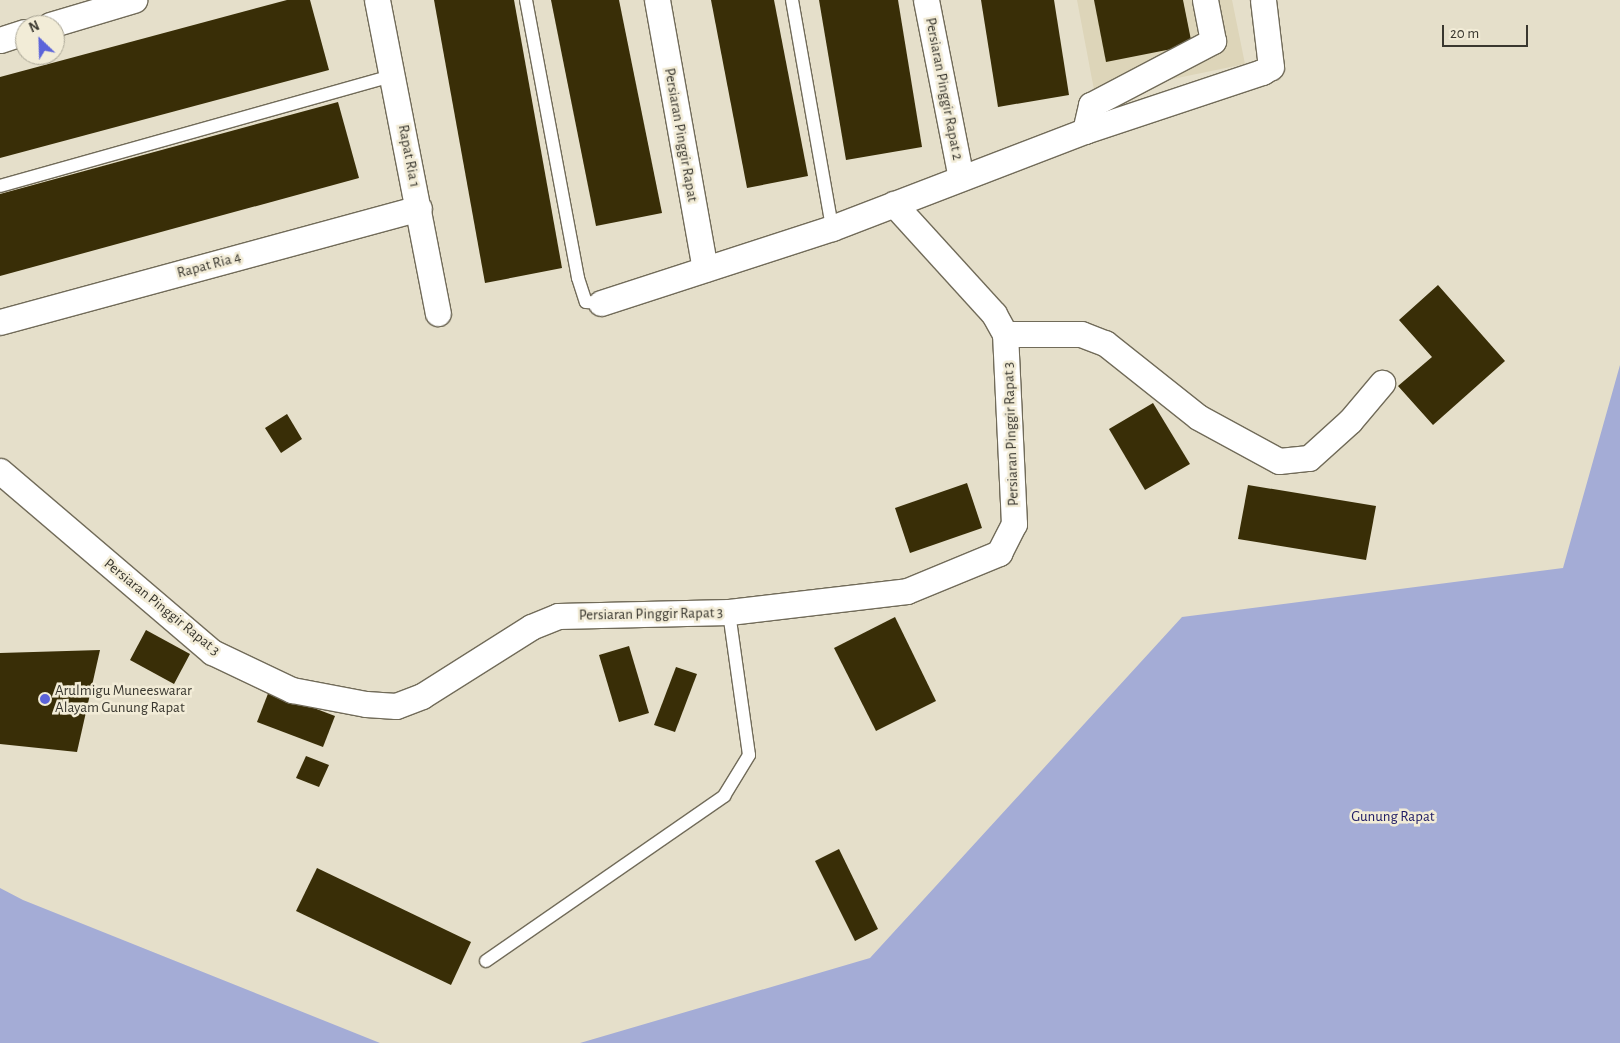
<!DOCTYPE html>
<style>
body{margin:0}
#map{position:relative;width:1620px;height:1043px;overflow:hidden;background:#e5dfca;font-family:"Alegreya Sans",sans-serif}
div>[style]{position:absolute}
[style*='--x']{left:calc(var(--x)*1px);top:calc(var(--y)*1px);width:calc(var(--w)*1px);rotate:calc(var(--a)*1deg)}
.built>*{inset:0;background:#ddd5b9}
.green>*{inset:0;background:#a4acd6}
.building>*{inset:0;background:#392e07}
.roads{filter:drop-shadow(1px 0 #716b59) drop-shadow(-1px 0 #716b59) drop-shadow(0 1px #716b59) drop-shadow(0 -1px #716b59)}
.lane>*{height:12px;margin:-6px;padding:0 6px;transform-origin:6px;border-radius:6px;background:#fff}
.street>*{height:25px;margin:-12.5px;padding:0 12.5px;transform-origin:12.5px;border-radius:12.5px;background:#fff}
.dots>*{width:14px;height:14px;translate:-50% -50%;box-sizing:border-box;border:2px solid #f2ecd7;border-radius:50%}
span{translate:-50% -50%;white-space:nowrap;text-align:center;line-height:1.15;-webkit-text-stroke:5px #f2ecd7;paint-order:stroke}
.street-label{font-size:15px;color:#39372f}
.poi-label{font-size:15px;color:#39372f}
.left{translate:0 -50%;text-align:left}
.park-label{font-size:15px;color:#1e1b64}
.north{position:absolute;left:15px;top:15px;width:50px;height:50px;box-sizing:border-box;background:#f2ecd7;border:1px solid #a8a494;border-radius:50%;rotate:336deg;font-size:14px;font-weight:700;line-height:20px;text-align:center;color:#39372f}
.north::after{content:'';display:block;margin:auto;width:18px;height:22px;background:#5b63da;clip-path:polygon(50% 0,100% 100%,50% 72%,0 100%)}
.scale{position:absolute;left:1442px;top:25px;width:86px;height:22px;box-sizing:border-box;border:2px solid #39372f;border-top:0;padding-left:6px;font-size:15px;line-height:18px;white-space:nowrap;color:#39372f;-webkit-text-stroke:4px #f2ecd7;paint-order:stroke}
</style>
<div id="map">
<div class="built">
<i style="clip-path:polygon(1077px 0,1232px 0,1245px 64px,1095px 95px)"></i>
</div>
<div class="green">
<i style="clip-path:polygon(1620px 365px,1620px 1043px,580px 1043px,870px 958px,1182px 617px,1563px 568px)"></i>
<i style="clip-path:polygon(0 888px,23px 900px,380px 1043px,0 1043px)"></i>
</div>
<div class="building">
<i style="clip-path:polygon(287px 0,310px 0,329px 70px,0 158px,0 77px)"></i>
<i style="clip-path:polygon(434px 0,514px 0,562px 268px,485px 283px)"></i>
<i style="clip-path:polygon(551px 0,619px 0,662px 213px,596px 226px)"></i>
<i style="clip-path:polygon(711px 0,774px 0,808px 176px,747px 188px)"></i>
<i style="clip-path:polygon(819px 0,898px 0,922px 147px,846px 160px)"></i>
<i style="clip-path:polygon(981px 0,1054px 0,1069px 95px,998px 107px)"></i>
<i style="clip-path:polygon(1094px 0,1183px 0,1192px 45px,1106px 62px)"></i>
<i style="clip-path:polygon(338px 102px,359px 178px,0 276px,0 194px)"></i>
<i style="clip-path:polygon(1438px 285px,1505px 361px,1433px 425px,1398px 386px,1432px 357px,1399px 320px)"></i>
<i style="clip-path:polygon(1153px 403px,1190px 464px,1145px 490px,1109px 429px)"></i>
<i style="clip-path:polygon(287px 414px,302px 439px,281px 453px,265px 428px)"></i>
<i style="clip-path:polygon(967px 483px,982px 528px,910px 553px,895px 508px)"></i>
<i style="clip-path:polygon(1248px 485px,1376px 506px,1366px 560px,1238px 539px)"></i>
<i style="clip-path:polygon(895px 617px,936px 701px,876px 731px,834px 648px)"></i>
<i style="clip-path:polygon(146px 630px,190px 654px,174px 684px,130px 660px)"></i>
<i style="clip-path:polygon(629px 646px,649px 713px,619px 722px,599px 655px)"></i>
<i style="clip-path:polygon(100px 650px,77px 752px,0 744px,0 653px)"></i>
<i style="clip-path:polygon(676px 667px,697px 674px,675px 732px,654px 725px)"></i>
<i style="clip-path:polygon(269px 691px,335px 716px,323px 747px,257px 722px)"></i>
<i style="clip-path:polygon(306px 756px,329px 765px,319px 787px,296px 778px)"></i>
<i style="clip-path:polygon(839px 849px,878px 929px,855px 941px,815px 861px)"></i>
<i style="clip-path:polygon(317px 868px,471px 942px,451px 985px,296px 911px)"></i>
</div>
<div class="roads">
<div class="lane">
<i style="--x:526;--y:0;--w:283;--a:79.4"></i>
<i style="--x:578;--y:278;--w:25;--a:72"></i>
<i style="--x:586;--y:302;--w:15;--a:4"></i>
<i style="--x:792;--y:0;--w:231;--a:80"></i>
<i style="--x:0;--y:186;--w:409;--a:-15.7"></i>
<i style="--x:486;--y:961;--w:290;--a:-34.7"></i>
<i style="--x:724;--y:796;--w:48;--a:-58.6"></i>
<i style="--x:749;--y:755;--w:144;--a:-98"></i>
</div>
<div class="street">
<i style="--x:377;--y:0;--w:319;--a:79"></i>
<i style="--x:657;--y:0;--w:273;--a:79.9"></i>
<i style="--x:926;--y:0;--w:181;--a:78.9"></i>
<i style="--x:50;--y:25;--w:88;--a:-16.6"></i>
<i style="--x:0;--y:40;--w:26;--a:-18"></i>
<i style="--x:1085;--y:131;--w:27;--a:-77"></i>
<i style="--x:1091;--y:105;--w:138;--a:-27.7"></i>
<i style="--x:1213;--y:41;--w:42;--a:-101"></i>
<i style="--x:601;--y:303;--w:243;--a:-18"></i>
<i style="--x:832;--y:228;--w:271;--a:-21"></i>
<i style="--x:1085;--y:131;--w:187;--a:-18.4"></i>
<i style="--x:1262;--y:72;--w:10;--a:-29"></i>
<i style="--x:1271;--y:67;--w:67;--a:-96.8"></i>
<i style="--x:0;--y:322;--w:434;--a:-15.2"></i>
<i style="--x:1005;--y:334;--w:76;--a:0"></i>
<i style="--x:1081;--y:334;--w:26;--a:21"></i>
<i style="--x:1105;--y:343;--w:119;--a:38.5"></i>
<i style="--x:1198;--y:417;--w:92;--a:28.5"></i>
<i style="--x:1279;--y:461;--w:30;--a:-6"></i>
<i style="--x:1309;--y:458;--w:55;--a:-42.1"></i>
<i style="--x:1350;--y:421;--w:50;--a:-49.9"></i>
<i style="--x:0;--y:471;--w:279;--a:40.5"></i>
<i style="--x:212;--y:652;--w:89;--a:25.4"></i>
<i style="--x:292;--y:690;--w:75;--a:10.7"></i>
<i style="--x:366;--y:704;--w:30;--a:4"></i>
<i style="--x:396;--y:706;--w:28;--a:-21"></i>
<i style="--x:422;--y:696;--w:129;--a:-32.3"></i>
<i style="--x:531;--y:627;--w:29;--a:-22"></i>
<i style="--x:558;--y:616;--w:171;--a:-1.3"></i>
<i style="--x:729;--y:612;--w:179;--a:-6.7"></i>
<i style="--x:907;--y:591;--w:100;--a:-22.4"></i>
<i style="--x:999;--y:553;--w:33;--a:-63"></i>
<i style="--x:1014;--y:524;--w:190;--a:-92.7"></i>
<i style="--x:1005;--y:334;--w:23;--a:-119"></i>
<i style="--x:994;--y:314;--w:149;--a:-132.3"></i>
</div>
</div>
<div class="dots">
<i style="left:45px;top:699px;background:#5b63da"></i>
</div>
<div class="street-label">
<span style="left:944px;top:89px;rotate:79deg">Persiaran Pinggir Rapat 2</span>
<span style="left:681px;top:135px;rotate:80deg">Persiaran Pinggir Rapat</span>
<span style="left:409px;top:156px;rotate:79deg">Rapat Ria 1</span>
<span style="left:209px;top:265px;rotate:-15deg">Rapat Ria 4</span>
<span style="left:1011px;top:434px;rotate:-92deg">Persiaran Pinggir Rapat 3</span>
<span style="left:162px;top:607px;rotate:39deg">Persiaran Pinggir Rapat 3</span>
<span style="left:651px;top:614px;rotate:-1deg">Persiaran Pinggir Rapat 3</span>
</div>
<div class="poi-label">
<span class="left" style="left:55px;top:699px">Arulmigu Muneeswarar<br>Alayam Gunung Rapat</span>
</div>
<div class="park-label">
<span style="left:1393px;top:817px">Gunung Rapat</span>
</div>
<div class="north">N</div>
<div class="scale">20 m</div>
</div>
